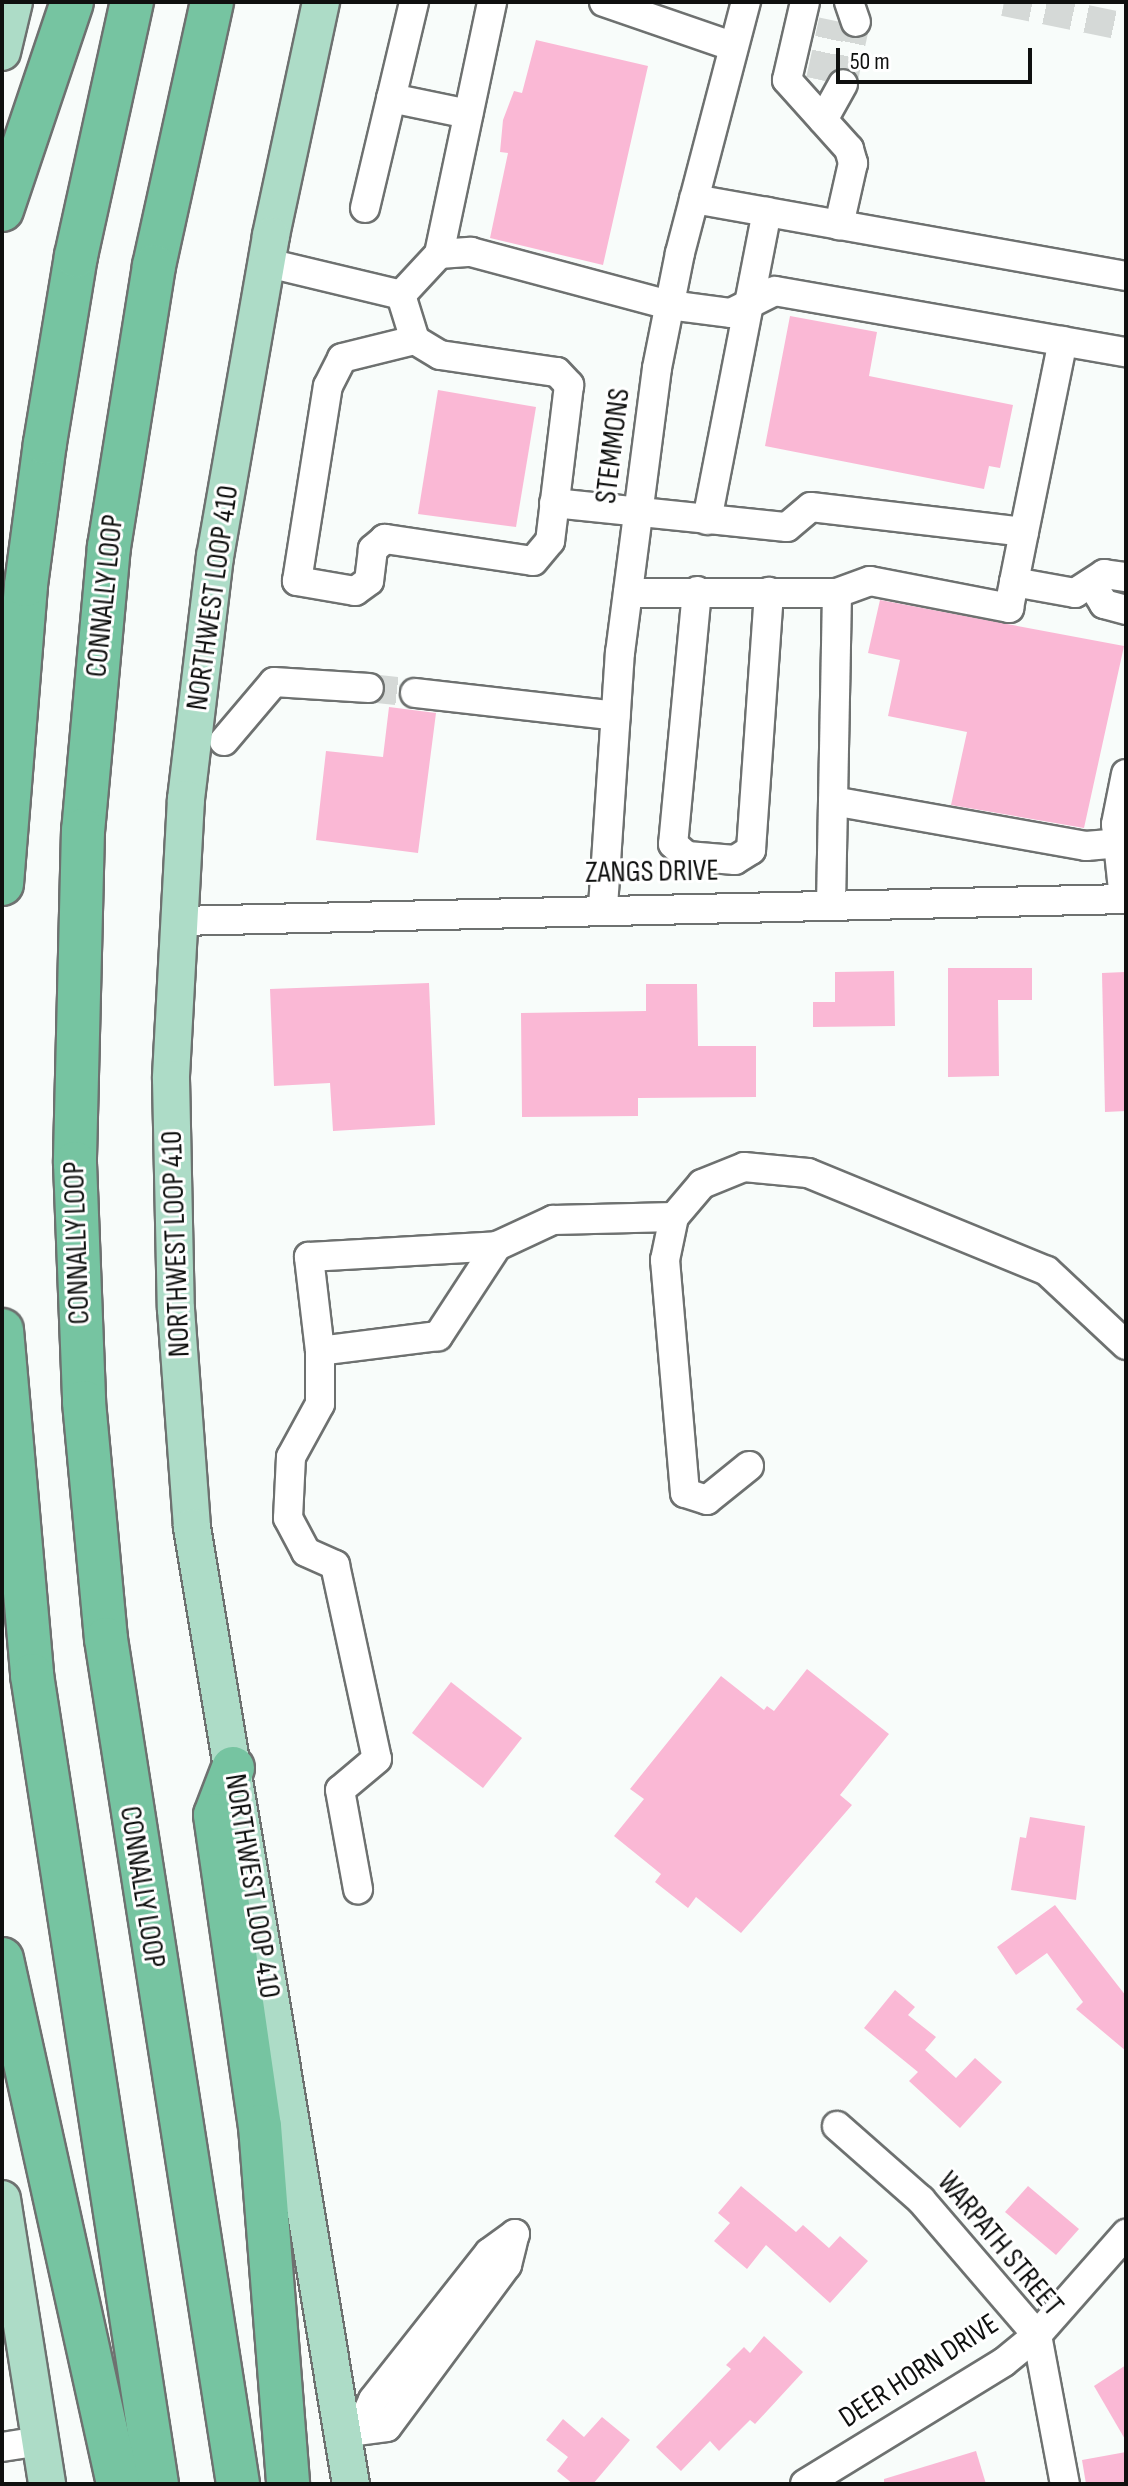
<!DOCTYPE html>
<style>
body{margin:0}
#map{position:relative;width:1128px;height:2486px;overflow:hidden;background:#f8fcfa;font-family:"Sofia Sans Condensed",sans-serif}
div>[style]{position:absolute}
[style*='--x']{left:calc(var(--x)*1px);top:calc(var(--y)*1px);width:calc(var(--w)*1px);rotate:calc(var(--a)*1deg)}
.building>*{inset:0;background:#fab8d5}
.minor-tunnel>*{height:28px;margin-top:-14px;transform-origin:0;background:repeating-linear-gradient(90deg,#d5d9d7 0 28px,transparent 0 42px)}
.roads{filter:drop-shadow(2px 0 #6e7170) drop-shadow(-2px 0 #6e7170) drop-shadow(0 2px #6e7170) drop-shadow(0 -2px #6e7170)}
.minor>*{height:28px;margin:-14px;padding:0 14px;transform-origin:14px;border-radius:14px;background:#fff}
.major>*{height:36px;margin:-18px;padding:0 18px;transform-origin:18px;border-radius:18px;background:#addcc7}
.highway>*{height:42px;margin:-21px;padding:0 21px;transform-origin:21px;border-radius:21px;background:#76c4a1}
span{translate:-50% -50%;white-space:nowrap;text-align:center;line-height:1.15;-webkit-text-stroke:6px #fff;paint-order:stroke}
.street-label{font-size:30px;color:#0f100f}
.frame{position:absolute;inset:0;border:4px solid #0f100f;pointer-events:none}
.scale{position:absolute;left:836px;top:48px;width:196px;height:36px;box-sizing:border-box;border:4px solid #0f100f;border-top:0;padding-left:10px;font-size:24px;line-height:28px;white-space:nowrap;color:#0f100f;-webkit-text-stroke:6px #fff;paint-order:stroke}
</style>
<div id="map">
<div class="building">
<i style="clip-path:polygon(536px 40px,648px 66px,603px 265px,490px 238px,508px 153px,500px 152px,503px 120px,514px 91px,522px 93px)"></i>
<i style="clip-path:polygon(790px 316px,877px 332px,869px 376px,1013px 405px,1000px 468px,989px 466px,984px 489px,765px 446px)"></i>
<i style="clip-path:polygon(438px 390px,536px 407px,516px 527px,418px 514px)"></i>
<i style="clip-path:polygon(880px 600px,1124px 646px,1084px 828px,951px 805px,967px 732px,888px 716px,900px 660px,868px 653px)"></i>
<i style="clip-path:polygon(389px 707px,436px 713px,418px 853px,316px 840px,326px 751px,383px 757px)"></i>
<i style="clip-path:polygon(948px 968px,1032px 968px,1032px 1000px,998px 1000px,999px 1076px,948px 1077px)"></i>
<i style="clip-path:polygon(894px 971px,895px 1026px,813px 1027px,813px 1002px,835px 1002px,835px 972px)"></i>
<i style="clip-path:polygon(1125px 972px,1126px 1111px,1105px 1112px,1102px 973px)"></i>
<i style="clip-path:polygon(429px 983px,435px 1125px,333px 1131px,330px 1083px,274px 1086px,270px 989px)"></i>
<i style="clip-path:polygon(646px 984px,697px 984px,698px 1046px,756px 1046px,756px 1097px,638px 1098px,638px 1116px,522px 1117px,521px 1013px,646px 1011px)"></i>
<i style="clip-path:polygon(807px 1669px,889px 1734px,840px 1795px,852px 1805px,741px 1933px,696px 1897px,688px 1908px,655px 1882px,661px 1874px,614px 1836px,644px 1799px,630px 1789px,721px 1676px,764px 1710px,767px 1706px,774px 1711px)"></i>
<i style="clip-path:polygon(451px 1682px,522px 1738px,483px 1788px,412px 1733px)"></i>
<i style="clip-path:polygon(1030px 1817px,1085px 1826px,1076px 1900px,1011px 1890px,1020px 1837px,1026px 1838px)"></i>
<i style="clip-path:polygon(1055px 1905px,1126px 1996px,1126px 2051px,1076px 2009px,1083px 2002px,1047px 1953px,1016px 1975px,997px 1947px)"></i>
<i style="clip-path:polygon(895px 1990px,915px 2007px,908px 2015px,936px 2037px,925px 2050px,956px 2078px,975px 2058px,1002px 2082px,960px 2128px,909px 2081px,918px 2072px,864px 2028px)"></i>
<i style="clip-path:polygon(741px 2186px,796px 2232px,803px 2225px,829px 2248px,840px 2236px,868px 2261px,830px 2303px,766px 2245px,747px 2269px,714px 2241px,730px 2223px,718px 2213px)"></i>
<i style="clip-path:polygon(1028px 2186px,1079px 2229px,1056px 2255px,1005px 2212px)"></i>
<i style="clip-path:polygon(764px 2336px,803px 2372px,755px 2424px,750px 2420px,719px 2451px,710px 2441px,681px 2471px,656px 2447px,731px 2369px,726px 2365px,744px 2347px,750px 2353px)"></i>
<i style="clip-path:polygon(1126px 2365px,1126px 2441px,1094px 2386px)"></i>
<i style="clip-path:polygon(602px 2417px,630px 2440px,593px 2484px,573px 2484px,557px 2471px,568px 2457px,546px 2440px,563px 2419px,584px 2437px)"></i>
<i style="clip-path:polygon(976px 2451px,986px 2484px,884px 2484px,884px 2479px)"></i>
<i style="clip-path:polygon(1126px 2452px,1126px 2482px,1086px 2484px,1082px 2460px)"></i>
</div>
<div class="minor-tunnel">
<i style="--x:1004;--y:2;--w:125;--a:11.6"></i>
<i style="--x:820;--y:80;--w:61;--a:-77.8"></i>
<i style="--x:843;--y:84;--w:63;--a:-78.2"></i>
<i style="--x:369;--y:688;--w:46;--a:6.2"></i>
</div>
<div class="roads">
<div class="minor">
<i style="--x:604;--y:2;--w:135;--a:19"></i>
<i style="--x:805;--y:2;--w:80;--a:103"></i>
<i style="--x:787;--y:80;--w:93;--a:48.1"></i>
<i style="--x:849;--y:149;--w:15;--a:74"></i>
<i style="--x:853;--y:163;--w:64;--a:102.7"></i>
<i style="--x:849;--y:2;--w:21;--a:71"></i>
<i style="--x:391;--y:98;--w:79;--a:11.7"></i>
<i style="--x:823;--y:120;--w:41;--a:-60.9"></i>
<i style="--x:694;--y:199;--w:439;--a:10.1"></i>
<i style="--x:365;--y:208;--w:212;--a:-76.6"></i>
<i style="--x:439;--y:254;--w:258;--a:-78.1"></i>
<i style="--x:268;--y:263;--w:137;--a:13.5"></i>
<i style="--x:401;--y:295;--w:47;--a:72.7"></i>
<i style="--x:415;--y:340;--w:29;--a:31"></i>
<i style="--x:440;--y:355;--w:118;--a:8.3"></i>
<i style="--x:557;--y:372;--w:18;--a:47"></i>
<i style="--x:569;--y:385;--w:157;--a:96.9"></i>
<i style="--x:550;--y:541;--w:26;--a:130"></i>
<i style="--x:533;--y:561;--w:150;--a:-171.5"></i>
<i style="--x:385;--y:539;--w:16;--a:140"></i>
<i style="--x:373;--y:549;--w:32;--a:97"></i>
<i style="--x:369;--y:581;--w:17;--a:144"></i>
<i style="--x:355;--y:591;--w:59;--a:-170.2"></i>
<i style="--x:297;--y:581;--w:197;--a:-81"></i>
<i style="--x:328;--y:386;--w:31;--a:-63"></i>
<i style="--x:342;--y:358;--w:75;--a:-13.9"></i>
<i style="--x:401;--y:295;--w:56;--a:-47.2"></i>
<i style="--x:439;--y:254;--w:32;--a:-4"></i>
<i style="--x:471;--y:252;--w:205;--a:15"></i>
<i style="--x:669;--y:305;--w:63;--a:7.4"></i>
<i style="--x:731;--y:313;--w:49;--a:-26.6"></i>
<i style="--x:775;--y:291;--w:356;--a:9.9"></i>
<i style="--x:554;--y:503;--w:234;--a:5.9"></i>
<i style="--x:787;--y:527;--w:31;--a:-40"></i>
<i style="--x:811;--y:507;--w:214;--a:6.7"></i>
<i style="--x:1024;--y:532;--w:51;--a:101.3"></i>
<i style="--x:1014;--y:582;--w:62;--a:10.2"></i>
<i style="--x:1075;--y:593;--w:35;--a:-33"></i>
<i style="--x:1104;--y:574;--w:22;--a:8"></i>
<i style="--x:707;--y:520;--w:314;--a:-79"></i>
<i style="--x:1024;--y:532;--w:195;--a:-78.5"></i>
<i style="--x:1091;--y:583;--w:25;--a:58"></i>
<i style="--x:1104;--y:604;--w:23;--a:15"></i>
<i style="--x:697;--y:591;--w:254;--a:95.4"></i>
<i style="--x:673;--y:844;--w:18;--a:41"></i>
<i style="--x:687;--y:856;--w:48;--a:4.8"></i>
<i style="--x:735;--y:860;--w:19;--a:-32"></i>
<i style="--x:751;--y:850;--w:259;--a:-86"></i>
<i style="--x:628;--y:593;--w:209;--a:0"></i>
<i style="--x:837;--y:593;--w:309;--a:91.1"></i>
<i style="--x:837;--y:593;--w:35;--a:-20"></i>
<i style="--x:870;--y:581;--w:142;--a:11"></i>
<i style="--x:1009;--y:608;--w:26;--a:-79"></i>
<i style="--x:415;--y:693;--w:202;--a:6.5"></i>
<i style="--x:224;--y:741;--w:77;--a:-49.7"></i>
<i style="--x:274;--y:682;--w:95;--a:3.6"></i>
<i style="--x:833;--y:801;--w:257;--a:10.1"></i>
<i style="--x:1086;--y:846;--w:32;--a:-5"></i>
<i style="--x:1124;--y:899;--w:75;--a:-96.1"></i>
<i style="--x:1116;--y:824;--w:51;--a:-78.7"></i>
<i style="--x:603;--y:907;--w:255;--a:-86.2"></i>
<i style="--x:620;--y:653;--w:287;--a:-82.6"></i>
<i style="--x:657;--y:368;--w:117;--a:-78.7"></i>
<i style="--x:680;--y:253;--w:260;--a:-75.3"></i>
<i style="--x:179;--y:921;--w:947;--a:-1.33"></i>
<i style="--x:497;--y:1246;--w:108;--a:123.2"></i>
<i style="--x:438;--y:1336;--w:119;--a:172.8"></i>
<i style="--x:320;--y:1351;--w:95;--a:-96.7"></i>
<i style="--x:309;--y:1257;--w:188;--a:-3.3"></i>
<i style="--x:497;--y:1246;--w:62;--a:-24.9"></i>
<i style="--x:553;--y:1220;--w:121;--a:-1.4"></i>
<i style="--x:320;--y:1351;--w:53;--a:90"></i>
<i style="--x:320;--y:1404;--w:60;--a:118.7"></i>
<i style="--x:291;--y:1457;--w:61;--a:92.8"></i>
<i style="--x:288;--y:1518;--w:38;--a:62"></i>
<i style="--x:306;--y:1552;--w:32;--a:24"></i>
<i style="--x:335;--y:1565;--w:198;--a:77.8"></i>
<i style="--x:377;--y:1759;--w:48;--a:140"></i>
<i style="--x:340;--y:1790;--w:101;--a:79.7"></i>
<i style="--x:749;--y:1466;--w:54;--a:141"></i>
<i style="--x:707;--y:1500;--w:23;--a:-162"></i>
<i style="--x:685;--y:1493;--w:234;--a:-94.9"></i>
<i style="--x:665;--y:1260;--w:44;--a:-78.2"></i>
<i style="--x:674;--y:1217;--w:43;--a:-49.7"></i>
<i style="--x:702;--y:1184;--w:45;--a:-22"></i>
<i style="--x:744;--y:1167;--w:64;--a:5.4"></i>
<i style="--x:808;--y:1173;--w:258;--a:22.3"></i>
<i style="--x:1047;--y:1271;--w:108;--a:43.1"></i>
<i style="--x:837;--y:2126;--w:112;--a:41.4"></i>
<i style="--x:921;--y:2200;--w:178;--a:49.3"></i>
<i style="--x:1037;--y:2335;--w:152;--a:79.4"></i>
<i style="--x:343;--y:2433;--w:44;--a:-7.8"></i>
<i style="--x:387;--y:2427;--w:202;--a:-53.5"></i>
<i style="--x:507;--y:2265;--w:32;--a:-76"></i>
<i style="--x:515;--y:2234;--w:32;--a:144"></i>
<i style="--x:489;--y:2253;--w:187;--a:128.3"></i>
<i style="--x:373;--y:2400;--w:30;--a:114"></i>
<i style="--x:2;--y:2447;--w:38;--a:-9"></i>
<i style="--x:805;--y:2484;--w:233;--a:-31.5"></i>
<i style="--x:1004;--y:2362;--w:43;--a:-39.3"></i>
<i style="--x:1037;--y:2335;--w:135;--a:-48.6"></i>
</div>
<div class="major">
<i style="--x:321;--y:2;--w:239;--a:102.1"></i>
<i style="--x:271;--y:236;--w:325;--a:99.9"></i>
<i style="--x:215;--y:556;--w:245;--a:96.8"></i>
<i style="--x:186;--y:799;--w:280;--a:93.1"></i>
<i style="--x:171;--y:1079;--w:230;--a:88.8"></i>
<i style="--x:176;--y:1309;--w:219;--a:85.8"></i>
<i style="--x:192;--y:1527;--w:970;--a:80.57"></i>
<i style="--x:2;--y:52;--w:51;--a:-76.5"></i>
<i style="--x:2;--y:2199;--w:289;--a:81"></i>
</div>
<div class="highway">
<i style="--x:212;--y:2;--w:270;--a:102.4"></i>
<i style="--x:154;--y:266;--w:284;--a:99.1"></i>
<i style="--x:109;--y:546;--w:285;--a:95.2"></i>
<i style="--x:83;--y:830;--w:333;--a:91.4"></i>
<i style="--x:75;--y:1163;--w:239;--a:87.8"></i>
<i style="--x:84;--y:1402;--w:238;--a:84.7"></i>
<i style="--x:106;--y:1639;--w:855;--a:81.12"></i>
<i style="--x:2;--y:210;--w:219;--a:-71.4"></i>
<i style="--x:2;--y:884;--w:300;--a:-85.4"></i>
<i style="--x:26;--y:585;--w:143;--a:-82.4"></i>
<i style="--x:45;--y:443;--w:190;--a:-80.6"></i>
<i style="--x:76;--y:256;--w:260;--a:-77.6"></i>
<i style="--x:2;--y:1330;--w:346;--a:85"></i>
<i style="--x:32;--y:1675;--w:819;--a:81.22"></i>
<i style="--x:233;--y:1768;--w:50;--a:111"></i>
<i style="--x:215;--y:1815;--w:314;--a:81.8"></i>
<i style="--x:260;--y:2126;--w:359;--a:85.5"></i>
<i style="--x:2;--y:1959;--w:538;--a:77.54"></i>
</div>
</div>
<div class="street-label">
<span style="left:613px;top:446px;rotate:-83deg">STEMMONS</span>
<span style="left:105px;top:596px;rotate:-84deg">CONNALLY LOOP</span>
<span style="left:213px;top:598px;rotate:-82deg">NORTHWEST LOOP 410</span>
<span style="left:652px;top:872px;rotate:-1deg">ZANGS DRIVE</span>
<span style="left:77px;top:1243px;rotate:-92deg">CONNALLY LOOP</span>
<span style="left:176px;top:1244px;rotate:-92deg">NORTHWEST LOOP 410</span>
<span style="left:252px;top:1886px;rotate:81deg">NORTHWEST LOOP 410</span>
<span style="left:142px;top:1887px;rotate:81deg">CONNALLY LOOP</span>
<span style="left:1000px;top:2244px;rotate:50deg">WARPATH STREET</span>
<span style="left:919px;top:2371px;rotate:-33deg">DEER HORN DRIVE</span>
</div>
<div class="frame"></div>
<div class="scale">50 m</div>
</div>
